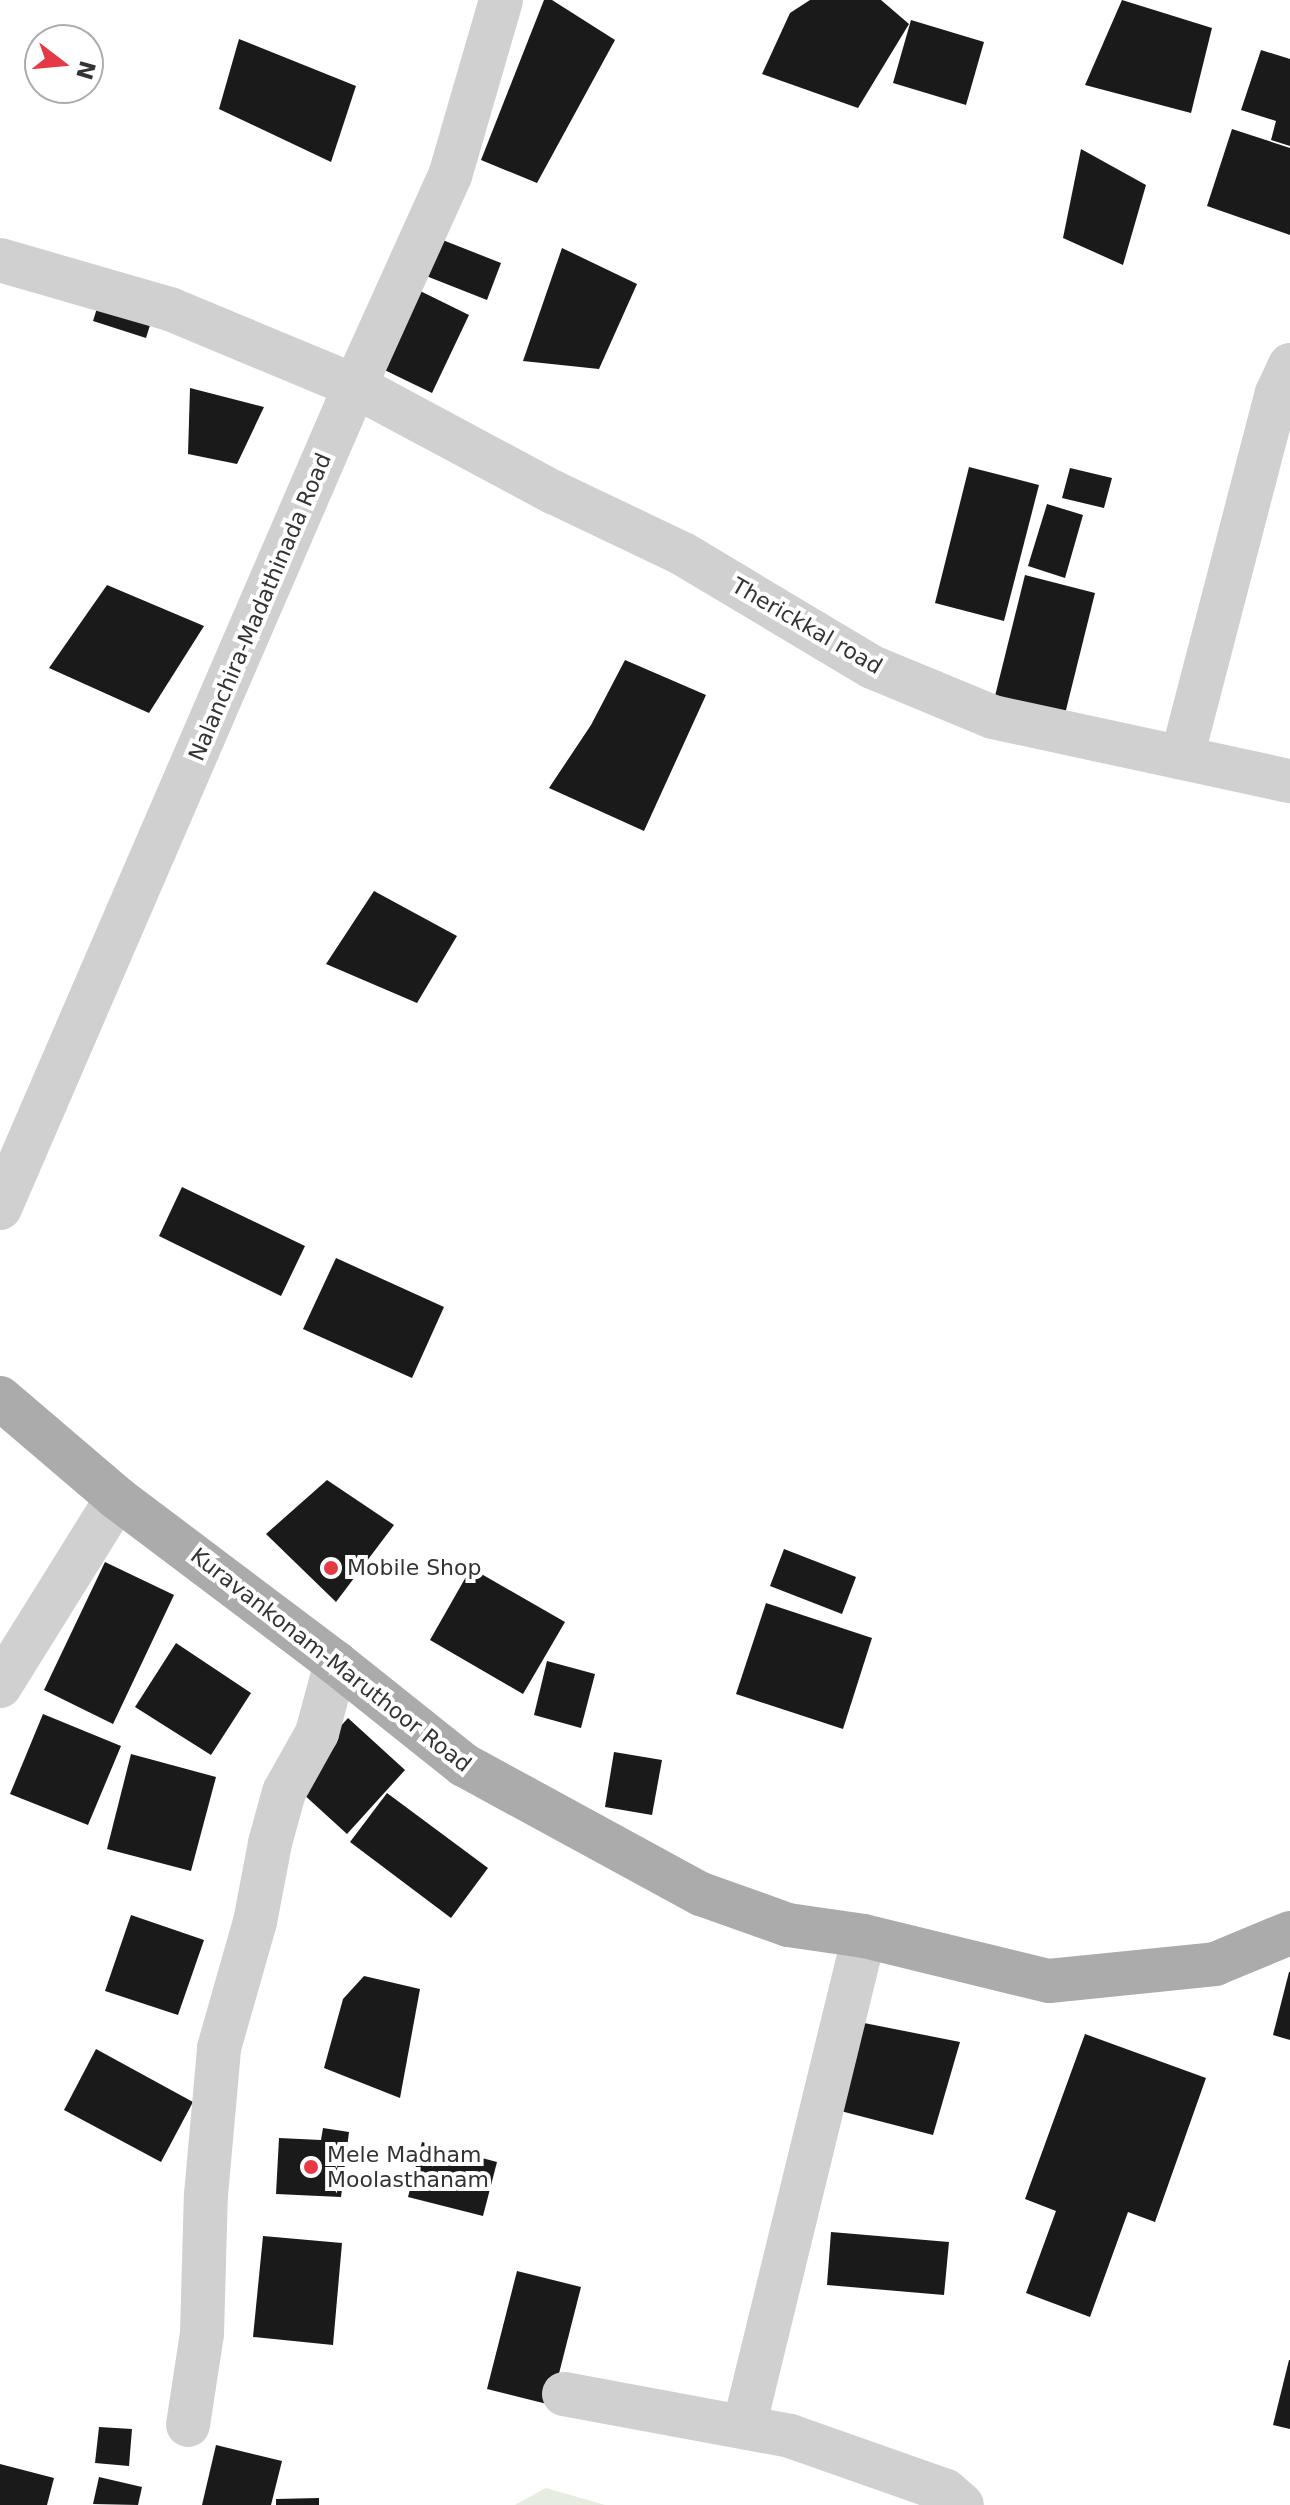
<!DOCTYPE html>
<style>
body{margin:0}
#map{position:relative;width:1290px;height:2505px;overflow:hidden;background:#fff;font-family:"DejaVu Sans",sans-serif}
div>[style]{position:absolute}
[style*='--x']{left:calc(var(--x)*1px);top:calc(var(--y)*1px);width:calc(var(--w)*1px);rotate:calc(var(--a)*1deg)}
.green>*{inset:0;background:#e6ecdf}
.building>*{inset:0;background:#1a1a1a}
.minor>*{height:44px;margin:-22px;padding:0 22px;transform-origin:22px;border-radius:22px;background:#d0d0d0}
.major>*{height:44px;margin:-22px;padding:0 22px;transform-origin:22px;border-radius:22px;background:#ababab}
.dots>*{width:22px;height:22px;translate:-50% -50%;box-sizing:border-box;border:4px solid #fff;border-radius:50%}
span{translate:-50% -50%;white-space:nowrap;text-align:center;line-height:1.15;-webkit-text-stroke:8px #fff;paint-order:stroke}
.street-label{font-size:22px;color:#333}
.poi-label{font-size:22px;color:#333}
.left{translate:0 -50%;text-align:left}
.north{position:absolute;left:24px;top:24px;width:80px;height:80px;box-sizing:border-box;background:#fff;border:2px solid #adadad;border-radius:50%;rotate:106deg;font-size:22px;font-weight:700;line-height:32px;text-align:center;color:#333}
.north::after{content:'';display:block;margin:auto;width:28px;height:36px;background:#e63946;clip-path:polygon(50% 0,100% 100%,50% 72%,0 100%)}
</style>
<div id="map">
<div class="green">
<i style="clip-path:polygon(546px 2488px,605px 2505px,515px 2505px)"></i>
</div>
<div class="building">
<i style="clip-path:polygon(544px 0,552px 0,615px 40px,537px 183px,481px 160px)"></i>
<i style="clip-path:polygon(810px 0,881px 0,909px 24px,858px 108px,762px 74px,790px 13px)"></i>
<i style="clip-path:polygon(1122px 0,1212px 28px,1191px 113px,1085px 85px)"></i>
<i style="clip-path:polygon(911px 20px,984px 42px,966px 105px,893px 83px)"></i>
<i style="clip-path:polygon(239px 39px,356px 86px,331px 162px,219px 109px)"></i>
<i style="clip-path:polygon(1261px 50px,1290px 59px,1290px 146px,1271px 140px,1276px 121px,1241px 110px)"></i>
<i style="clip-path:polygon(1232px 129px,1290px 148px,1290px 235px,1207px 206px)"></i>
<i style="clip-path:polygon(1081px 149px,1146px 185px,1123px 265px,1063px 238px)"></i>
<i style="clip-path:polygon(430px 235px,501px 263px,487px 300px,416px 272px)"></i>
<i style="clip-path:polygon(562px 248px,637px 284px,599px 369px,523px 361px)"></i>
<i style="clip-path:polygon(408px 285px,469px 315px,432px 393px,370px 363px)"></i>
<i style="clip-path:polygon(103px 289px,156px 306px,146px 338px,93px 321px)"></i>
<i style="clip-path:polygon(190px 388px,264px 407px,237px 464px,188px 454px)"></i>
<i style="clip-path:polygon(969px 467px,1039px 485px,1004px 621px,935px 603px)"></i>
<i style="clip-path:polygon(1070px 468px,1112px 478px,1104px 508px,1062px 498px)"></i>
<i style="clip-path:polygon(1047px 504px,1083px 515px,1065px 578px,1028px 566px)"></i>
<i style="clip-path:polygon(1025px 575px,1095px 593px,1064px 718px,994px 700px)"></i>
<i style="clip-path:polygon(107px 585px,204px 626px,149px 713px,49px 668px)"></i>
<i style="clip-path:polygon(625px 660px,706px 695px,644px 831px,549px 788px,591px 725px)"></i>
<i style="clip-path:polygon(374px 891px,457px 936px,417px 1003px,326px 964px)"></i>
<i style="clip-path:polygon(182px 1187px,305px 1246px,281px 1296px,159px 1236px)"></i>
<i style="clip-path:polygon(336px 1258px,444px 1307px,412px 1378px,303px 1329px)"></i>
<i style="clip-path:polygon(327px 1480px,394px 1525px,336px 1602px,266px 1534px)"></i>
<i style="clip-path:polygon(784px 1549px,856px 1577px,842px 1614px,770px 1586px)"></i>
<i style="clip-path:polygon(105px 1562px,174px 1595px,113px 1724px,44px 1690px)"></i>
<i style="clip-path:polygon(471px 1568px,565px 1622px,523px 1694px,430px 1640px)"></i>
<i style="clip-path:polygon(766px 1603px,872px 1638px,843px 1729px,736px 1694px)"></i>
<i style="clip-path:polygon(176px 1643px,251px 1693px,211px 1755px,135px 1707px)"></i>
<i style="clip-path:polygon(547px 1661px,595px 1674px,581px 1728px,534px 1715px)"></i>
<i style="clip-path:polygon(43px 1714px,121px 1746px,88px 1825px,10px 1794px)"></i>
<i style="clip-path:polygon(348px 1718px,405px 1770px,347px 1834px,290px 1782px)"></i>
<i style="clip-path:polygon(614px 1752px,662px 1760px,652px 1815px,605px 1807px)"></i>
<i style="clip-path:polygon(131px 1754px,216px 1777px,191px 1871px,107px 1849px)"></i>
<i style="clip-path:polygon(387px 1793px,488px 1868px,451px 1918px,350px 1842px)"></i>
<i style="clip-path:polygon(131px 1915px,204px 1940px,178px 2015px,105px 1991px)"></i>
<i style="clip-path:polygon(1289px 1972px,1290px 1972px,1290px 2040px,1273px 2035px)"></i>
<i style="clip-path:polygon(364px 1976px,420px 1989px,400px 2098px,324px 2068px,343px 1999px)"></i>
<i style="clip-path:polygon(854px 2021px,960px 2042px,933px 2135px,829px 2108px)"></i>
<i style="clip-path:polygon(1085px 2034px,1206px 2078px,1155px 2222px,1128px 2212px,1090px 2317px,1026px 2293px,1056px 2211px,1025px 2199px)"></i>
<i style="clip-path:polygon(96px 2049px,193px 2102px,161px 2162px,64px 2110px)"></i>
<i style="clip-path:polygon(323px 2128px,349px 2132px,341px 2197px,276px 2194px,279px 2138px,321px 2140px)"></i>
<i style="clip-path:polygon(422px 2142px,497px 2162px,483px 2216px,408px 2197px)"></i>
<i style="clip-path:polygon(831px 2232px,949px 2242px,944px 2295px,827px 2285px)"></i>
<i style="clip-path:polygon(263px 2236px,342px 2243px,333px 2345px,253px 2337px)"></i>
<i style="clip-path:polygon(517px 2271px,581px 2287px,551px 2405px,487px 2389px)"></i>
<i style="clip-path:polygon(1289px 2360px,1290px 2360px,1290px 2429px,1273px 2425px)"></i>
<i style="clip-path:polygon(99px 2427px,132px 2429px,129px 2466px,95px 2463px)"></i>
<i style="clip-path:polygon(216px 2445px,282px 2461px,271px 2505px,202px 2505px)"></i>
<i style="clip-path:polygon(0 2464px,54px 2478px,47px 2505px,0 2505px)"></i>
<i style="clip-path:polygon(99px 2477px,142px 2487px,138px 2505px,93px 2504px)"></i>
<i style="clip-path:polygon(319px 2498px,319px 2505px,276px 2505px,276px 2499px)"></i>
</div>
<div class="minor">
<i style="--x:0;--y:260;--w:177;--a:16.1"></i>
<i style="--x:170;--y:309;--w:200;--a:22.6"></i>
<i style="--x:355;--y:386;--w:225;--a:28.2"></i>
<i style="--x:553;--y:492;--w:144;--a:25.5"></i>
<i style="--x:683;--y:554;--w:220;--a:30.9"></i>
<i style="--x:872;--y:667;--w:131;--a:22.5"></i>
<i style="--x:993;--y:717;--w:304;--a:12.2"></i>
<i style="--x:1182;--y:757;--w:376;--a:-75.4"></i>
<i style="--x:1277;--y:393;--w:31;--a:-65"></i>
<i style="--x:0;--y:1208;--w:895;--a:-66.64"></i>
<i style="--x:355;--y:386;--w:230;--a:-65.7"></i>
<i style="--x:450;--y:176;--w:183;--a:-73.8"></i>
<i style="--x:0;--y:1686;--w:221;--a:-58.1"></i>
<i style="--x:564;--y:2394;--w:230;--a:10.5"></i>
<i style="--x:790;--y:2436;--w:165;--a:19.4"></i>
<i style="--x:946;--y:2491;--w:21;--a:41"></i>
<i style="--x:188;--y:2425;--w:92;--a:-81.3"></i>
<i style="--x:202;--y:2334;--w:139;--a:-88.4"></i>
<i style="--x:206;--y:2195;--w:148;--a:-84.9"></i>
<i style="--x:219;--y:2048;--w:131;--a:-74.1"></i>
<i style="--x:255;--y:1922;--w:80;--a:-79.2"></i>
<i style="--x:270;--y:1843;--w:53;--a:-74.6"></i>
<i style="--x:284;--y:1792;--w:68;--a:-60.8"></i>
<i style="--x:317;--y:1733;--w:73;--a:-74.8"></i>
<i style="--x:744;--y:2427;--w:505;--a:-76.27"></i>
</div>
<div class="major">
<i style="--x:0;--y:1398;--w:154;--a:40.5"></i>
<i style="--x:117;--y:1498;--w:274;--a:37"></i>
<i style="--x:336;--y:1663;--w:164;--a:38.6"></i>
<i style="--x:464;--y:1765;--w:270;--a:28.6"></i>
<i style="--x:701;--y:1894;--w:92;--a:19.6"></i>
<i style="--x:788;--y:1925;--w:77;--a:8.2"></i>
<i style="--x:864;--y:1936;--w:190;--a:13.7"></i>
<i style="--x:1049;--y:1981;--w:167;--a:-5.8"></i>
<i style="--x:1215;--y:1964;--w:81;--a:-22.5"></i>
</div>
<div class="dots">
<i style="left:331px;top:1568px;background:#e63946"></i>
<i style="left:311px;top:2167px;background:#e63946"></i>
</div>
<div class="street-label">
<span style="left:260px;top:607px;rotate:-67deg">Nalanchira-Madathinada Road</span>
<span style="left:807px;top:626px;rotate:30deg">Therickkal road</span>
<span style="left:331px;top:1660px;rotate:38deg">Kuravankonam-Maruthoor Road</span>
</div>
<div class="poi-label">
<span class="left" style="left:347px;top:1568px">Mobile Shop</span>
<span class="left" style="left:327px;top:2167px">Mele Madham<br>Moolasthanam</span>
</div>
<div class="north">N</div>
</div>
